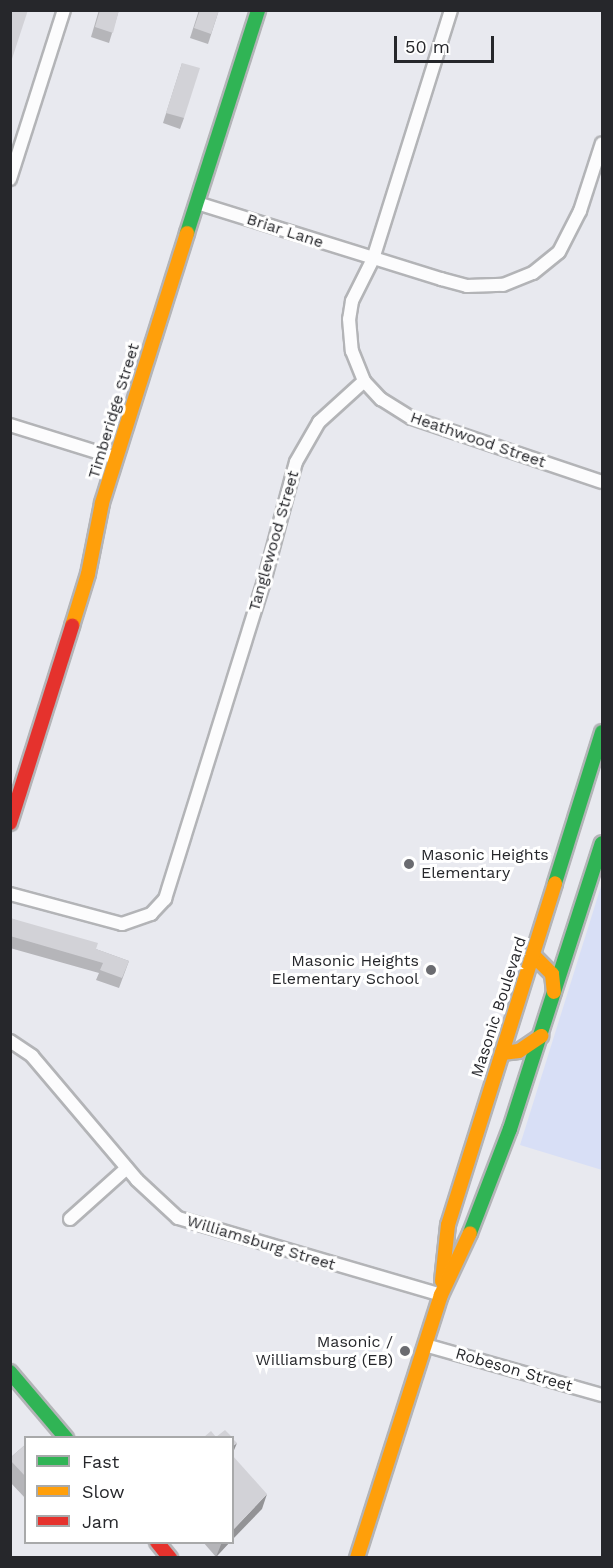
<!DOCTYPE html>
<style>
body{margin:0}
#map{position:relative;width:613px;height:1568px;overflow:hidden;background:#e8e9ef;font-family:"Work Sans",sans-serif}
div>[style]{position:absolute}
[style*='--x']{left:calc(var(--x)*1px);top:calc(var(--y)*1px);width:calc(var(--w)*1px);rotate:calc(var(--a)*1deg)}
.green>*{inset:0;background:#d8dff6}
.roads{filter:drop-shadow(2px 0 #b3b4b7) drop-shadow(-2px 0 #b3b4b7) drop-shadow(0 2px #b3b4b7) drop-shadow(0 -2px #b3b4b7)}
.street>*{height:12px;margin:-6px;padding:0 6px;transform-origin:6px;border-radius:6px;background:#fcfcfd}
.fast>*{height:14px;margin:-7px;padding:0 7px;transform-origin:7px;border-radius:7px;background:#30b455}
.slow>*{height:14px;margin:-7px;padding:0 7px;transform-origin:7px;border-radius:7px;background:#ff9f0a}
.jam>*{height:14px;margin:-7px;padding:0 7px;transform-origin:7px;border-radius:7px;background:#e5322d}
.wall>*{inset:0;background:#b5b5b9}
.shaded-wall>*{inset:0;background:#939396}
.building>*{inset:0;background:#d2d2d7}
.dots>*{width:16px;height:16px;translate:-50% -50%;box-sizing:border-box;border:3px solid #fff;border-radius:50%}
span{translate:-50% -50%;white-space:nowrap;text-align:center;line-height:1.15;-webkit-text-stroke:6px #fff;paint-order:stroke}
.street-label{font-size:16px;color:#26272b}
.poi-label{font-size:16px;color:#26272b}
.left{translate:0 -50%;text-align:left}
.right{translate:-100% -50%;text-align:right}
.frame{position:absolute;inset:0;border:12px solid #26272b;pointer-events:none}
.legend{position:absolute;left:24px;top:1436px;width:210px;height:108px;box-sizing:border-box;background:#fff;border:2px solid #a8a9aa;margin:0;padding:8px 10px;list-style:none;font-size:18px;color:#26272b}
.legend li{display:flex;align-items:center;gap:12px;height:30px}
.legend b{width:30px;border:2px solid #a8a9aa}
.scale{position:absolute;left:394px;top:36px;width:100px;height:27px;box-sizing:border-box;border:3px solid #26272b;border-top:0;padding-left:8px;font-size:18px;line-height:21px;white-space:nowrap;color:#26272b;-webkit-text-stroke:4px #fff;paint-order:stroke}
</style>
<div id="map">
<div class="green">
<i style="clip-path:polygon(602px 883px,602px 1170px,520px 1145px)"></i>
</div>
<div class="roads">
<div class="street">
<i style="--x:451;--y:10;--w:261;--a:107.4"></i>
<i style="--x:373;--y:259;--w:47;--a:116.6"></i>
<i style="--x:352;--y:301;--w:18;--a:99"></i>
<i style="--x:349;--y:319;--w:32;--a:85"></i>
<i style="--x:352;--y:351;--w:32;--a:68"></i>
<i style="--x:364;--y:381;--w:25;--a:47"></i>
<i style="--x:381;--y:399;--w:36;--a:32"></i>
<i style="--x:412;--y:418;--w:200;--a:18.6"></i>
<i style="--x:10;--y:179;--w:177;--a:-72.3"></i>
<i style="--x:197;--y:203;--w:256;--a:17.3"></i>
<i style="--x:441;--y:279;--w:27;--a:15"></i>
<i style="--x:467;--y:286;--w:36;--a:-2"></i>
<i style="--x:503;--y:285;--w:32;--a:-22"></i>
<i style="--x:533;--y:273;--w:33;--a:-39"></i>
<i style="--x:559;--y:252;--w:46;--a:-62.9"></i>
<i style="--x:580;--y:211;--w:71;--a:-72.1"></i>
<i style="--x:10;--y:425;--w:111;--a:17.3"></i>
<i style="--x:10;--y:894;--w:116;--a:15"></i>
<i style="--x:122;--y:924;--w:31;--a:-19"></i>
<i style="--x:151;--y:914;--w:21;--a:-47"></i>
<i style="--x:165;--y:899;--w:329;--a:-72.7"></i>
<i style="--x:263;--y:585;--w:127;--a:-75"></i>
<i style="--x:296;--y:462;--w:46;--a:-60.1"></i>
<i style="--x:319;--y:422;--w:61;--a:-42.3"></i>
<i style="--x:10;--y:1041;--w:27;--a:34"></i>
<i style="--x:32;--y:1056;--w:162;--a:49.7"></i>
<i style="--x:137;--y:1180;--w:56;--a:42.8"></i>
<i style="--x:178;--y:1218;--w:274;--a:16.3"></i>
<i style="--x:70;--y:1219;--w:76;--a:-41.8"></i>
<i style="--x:425;--y:1345;--w:184;--a:15.8"></i>
</div>
<div class="fast">
<i style="--x:187;--y:233;--w:234;--a:-72.3"></i>
<i style="--x:555;--y:883;--w:158;--a:-72.7"></i>
<i style="--x:470;--y:1233;--w:111;--a:-69"></i>
<i style="--x:510;--y:1129;--w:300;--a:-72.2"></i>
<i style="--x:10;--y:1372;--w:87;--a:49.7"></i>
</div>
<div class="slow">
<i style="--x:72;--y:626;--w:54;--a:-72.9"></i>
<i style="--x:88;--y:574;--w:72;--a:-78.8"></i>
<i style="--x:102;--y:503;--w:283;--a:-72.5"></i>
<i style="--x:533;--y:955;--w:27;--a:45"></i>
<i style="--x:552;--y:974;--w:18;--a:84"></i>
<i style="--x:502;--y:1053;--w:17;--a:-7"></i>
<i style="--x:519;--y:1051;--w:27;--a:-34"></i>
<i style="--x:442;--y:1281;--w:56;--a:-83.9"></i>
<i style="--x:448;--y:1225;--w:358;--a:-72.6"></i>
<i style="--x:357;--y:1558;--w:276;--a:-72.3"></i>
<i style="--x:441;--y:1295;--w:68;--a:-64.9"></i>
</div>
<div class="jam">
<i style="--x:10;--y:823;--w:207;--a:-72.5"></i>
<i style="--x:157;--y:1542;--w:21;--a:51"></i>
</div>
</div>
<div class="wall">
<i style="clip-path:polygon(99px 10px,119px 10px,109px 43px,91px 37px)"></i>
<i style="clip-path:polygon(199px 10px,219px 10px,208px 44px,190px 38px)"></i>
<i style="clip-path:polygon(182px 63px,184px 118px,180px 129px,163px 123px)"></i>
<i style="clip-path:polygon(10px 918px,129px 961px,119px 988px,96px 980px,99px 973px,10px 948px)"></i>
<i style="clip-path:polygon(26px 1444px,26px 1499px,10px 1482px,10px 1458px)"></i>
<i style="clip-path:polygon(203px 1542px,230px 1542px,216px 1557px)"></i>
</div>
<div class="shaded-wall">
<i style="clip-path:polygon(237px 1443px,232px 1455px,232px 1447px)"></i>
<i style="clip-path:polygon(267px 1494px,262px 1509px,232px 1540px,232px 1531px)"></i>
<i style="clip-path:polygon(222px 1542px,230px 1542px,216px 1557px)"></i>
</div>
<div class="building">
<i style="clip-path:polygon(10px 10px,28px 10px,10px 65px)"></i>
<i style="clip-path:polygon(100px 10px,119px 10px,113px 33px,95px 27px)"></i>
<i style="clip-path:polygon(200px 10px,219px 10px,211px 34px,194px 28px)"></i>
<i style="clip-path:polygon(182px 63px,200px 68px,184px 118px,166px 113px)"></i>
<i style="clip-path:polygon(10px 918px,98px 943px,96px 949px,129px 961px,122px 978px,100px 970px,103px 963px,10px 936px)"></i>
<i style="clip-path:polygon(225px 1430px,232px 1437px,204px 1437px,211px 1431px,216px 1437px)"></i>
<i style="clip-path:polygon(232px 1438px,237px 1443px,232px 1447px)"></i>
<i style="clip-path:polygon(26px 1444px,26px 1477px,10px 1460px,10px 1458px)"></i>
<i style="clip-path:polygon(232px 1455px,267px 1494px,232px 1531px)"></i>
</div>
<div class="dots">
<i style="left:409px;top:864px;background:#6a6b70"></i>
<i style="left:431px;top:970px;background:#6a6b70"></i>
<i style="left:405px;top:1351px;background:#6a6b70"></i>
</div>
<div class="street-label">
<span style="left:285px;top:231px;rotate:18deg">Briar Lane</span>
<span style="left:114px;top:411px;rotate:-73deg">Timberidge Street</span>
<span style="left:478px;top:440px;rotate:19deg">Heathwood Street</span>
<span style="left:274px;top:541px;rotate:-74deg">Tanglewood Street</span>
<span style="left:499px;top:1007px;rotate:-72deg">Masonic Boulevard</span>
<span style="left:261px;top:1243px;rotate:17deg">Williamsburg Street</span>
<span style="left:514px;top:1370px;rotate:16deg">Robeson Street</span>
</div>
<div class="poi-label">
<span class="left" style="left:421px;top:864px">Masonic Heights<br>Elementary</span>
<span class="right" style="left:419px;top:970px">Masonic Heights<br>Elementary School</span>
<span class="right" style="left:393px;top:1351px">Masonic /<br>Williamsburg (EB)</span>
</div>
<div class="frame"></div>
<ul class="legend">
<li><b style="height:8px;background:#30b455"></b>Fast</li>
<li><b style="height:8px;background:#ff9f0a"></b>Slow</li>
<li><b style="height:8px;background:#e5322d"></b>Jam</li>
</ul>
<div class="scale">50 m</div>
</div>
